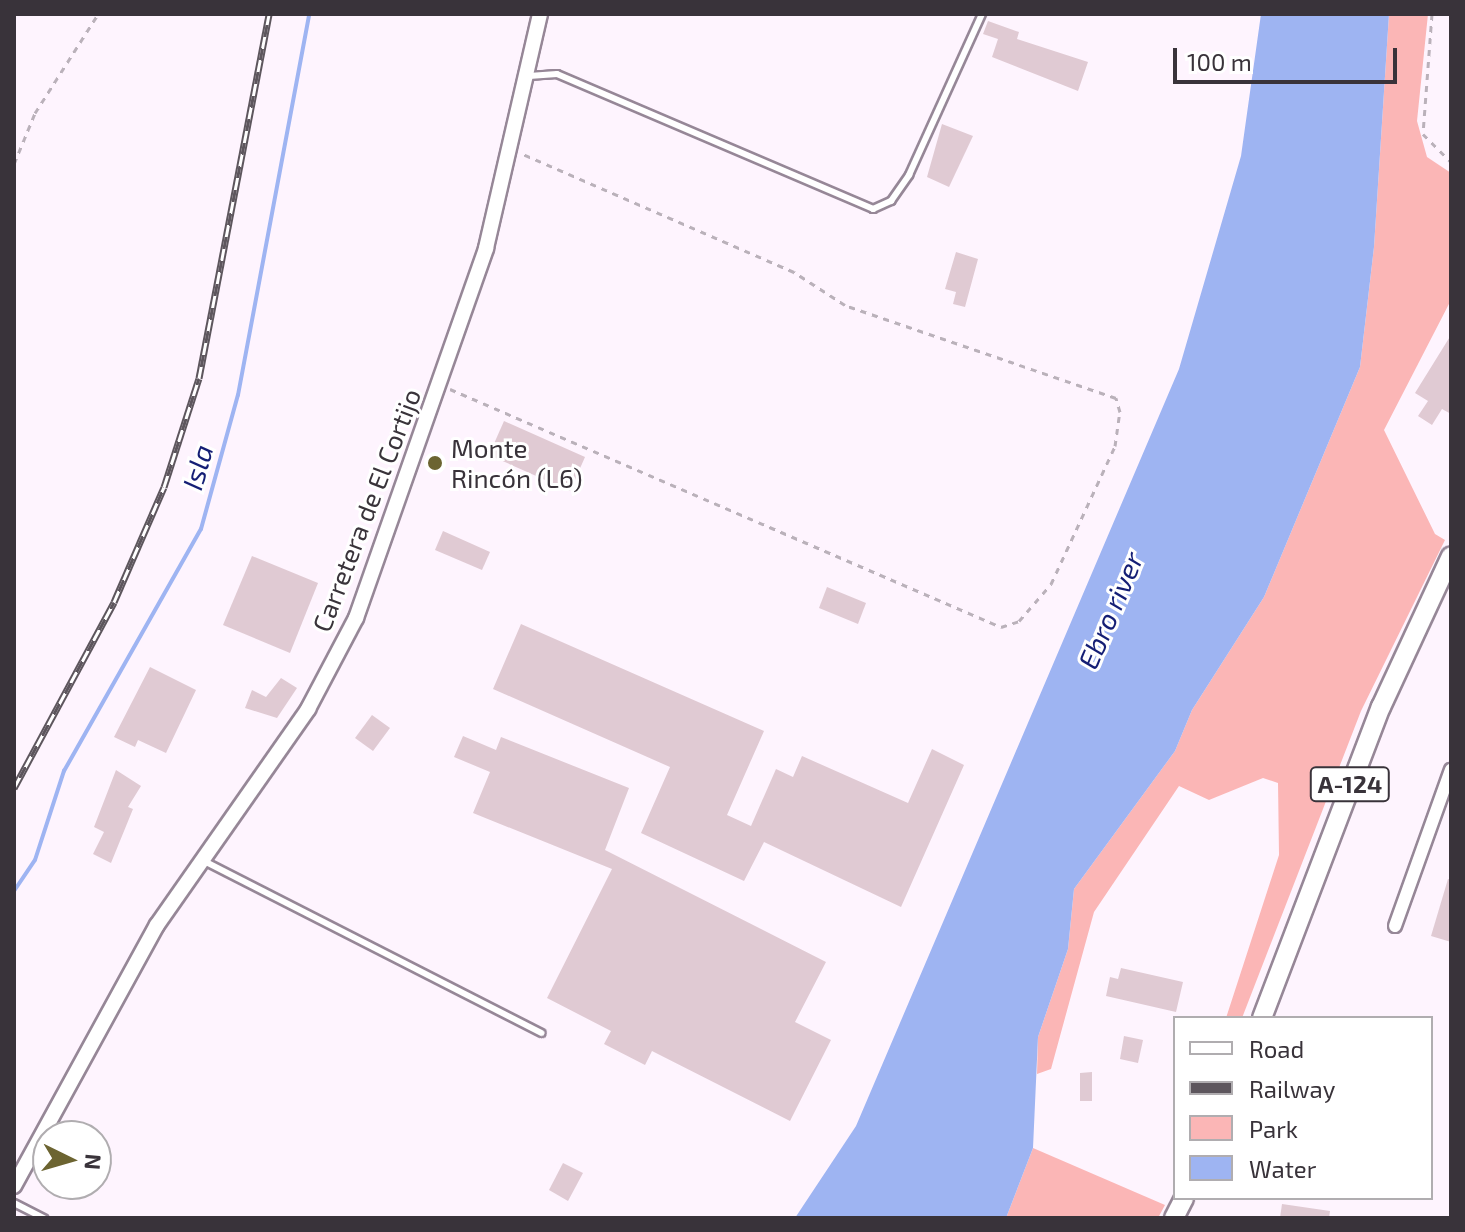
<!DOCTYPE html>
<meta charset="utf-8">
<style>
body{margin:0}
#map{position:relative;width:1465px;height:1232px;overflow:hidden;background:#fef4fe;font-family:"Exo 2",sans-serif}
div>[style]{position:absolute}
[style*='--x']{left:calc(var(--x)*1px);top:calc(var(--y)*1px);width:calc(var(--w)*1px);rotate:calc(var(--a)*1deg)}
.green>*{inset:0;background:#fbb6b6}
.water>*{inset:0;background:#9eb4f2}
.stream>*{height:4px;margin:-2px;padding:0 2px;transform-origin:2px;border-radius:2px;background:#9eb4f2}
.building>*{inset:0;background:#e0cad3}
.path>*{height:3px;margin-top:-1.5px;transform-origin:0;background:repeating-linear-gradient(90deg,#bab1ba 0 6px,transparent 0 12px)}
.roads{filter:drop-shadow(2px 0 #968797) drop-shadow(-2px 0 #968797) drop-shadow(0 2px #968797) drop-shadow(0 -2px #968797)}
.service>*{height:6px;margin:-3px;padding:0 3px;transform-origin:3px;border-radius:3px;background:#fff}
.minor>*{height:12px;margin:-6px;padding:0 6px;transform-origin:6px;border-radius:6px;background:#fff}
.tertiary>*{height:14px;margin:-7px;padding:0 7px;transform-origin:7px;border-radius:7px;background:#fff}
.primary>*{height:18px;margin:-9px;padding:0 9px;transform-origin:9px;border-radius:9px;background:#fff}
.rail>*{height:7px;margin-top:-3.5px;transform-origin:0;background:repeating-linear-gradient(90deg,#fff 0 12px,#5d565d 0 24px);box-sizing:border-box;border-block:2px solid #5d565d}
.dots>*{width:22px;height:22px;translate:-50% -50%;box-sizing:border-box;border:4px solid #fff;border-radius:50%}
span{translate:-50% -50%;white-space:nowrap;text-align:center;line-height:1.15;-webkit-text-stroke:6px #fff;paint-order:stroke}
.shield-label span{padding:2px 6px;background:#fff;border:2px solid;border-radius:6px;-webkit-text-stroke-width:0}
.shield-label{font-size:24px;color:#39333a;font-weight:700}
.poi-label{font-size:26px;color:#39333a}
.left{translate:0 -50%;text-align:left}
.street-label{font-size:26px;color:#39333a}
.water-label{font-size:28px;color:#141e75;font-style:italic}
.frame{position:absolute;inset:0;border:16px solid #39333a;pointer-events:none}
.legend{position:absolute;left:1173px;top:1016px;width:260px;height:184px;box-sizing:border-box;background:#fff;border:2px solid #b0adb0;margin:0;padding:10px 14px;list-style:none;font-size:24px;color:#39333a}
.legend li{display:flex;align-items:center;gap:16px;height:40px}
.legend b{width:40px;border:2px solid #b0adb0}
.north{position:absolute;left:32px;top:1120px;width:80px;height:80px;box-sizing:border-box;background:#fff;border:2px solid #b0adb0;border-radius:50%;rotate:95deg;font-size:22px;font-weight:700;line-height:32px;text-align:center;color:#39333a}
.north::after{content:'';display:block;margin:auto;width:28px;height:36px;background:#6c6431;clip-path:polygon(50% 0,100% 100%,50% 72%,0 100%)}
.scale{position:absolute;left:1173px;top:48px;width:224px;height:36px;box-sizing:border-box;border:4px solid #39333a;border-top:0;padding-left:10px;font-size:24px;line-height:28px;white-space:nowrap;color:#39333a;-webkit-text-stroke:6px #fff;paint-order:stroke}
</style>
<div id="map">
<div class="green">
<i style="clip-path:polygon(1389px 14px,1428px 14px,1417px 121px,1427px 157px,1451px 173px,1451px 300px,1384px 430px,1435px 534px,1445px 540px,1361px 711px,1242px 1018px,1226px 1018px,1279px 855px,1278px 783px,1263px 778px,1209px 800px,1179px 786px,1094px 912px,1051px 1069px,1037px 1074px,1038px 1037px,1068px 949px,1074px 889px,1175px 751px,1192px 710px,1264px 597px,1360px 367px,1374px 247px)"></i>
<i style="clip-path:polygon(1033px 1148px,1165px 1205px,1158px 1218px,1006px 1218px)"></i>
</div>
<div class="water">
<i style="clip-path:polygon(1261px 14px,1389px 14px,1374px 247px,1360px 367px,1264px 597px,1192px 710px,1175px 751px,1074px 889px,1068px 949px,1038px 1037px,1033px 1148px,1006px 1218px,795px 1218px,856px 1126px,1179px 369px,1241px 156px)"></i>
</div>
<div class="stream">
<i style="--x:14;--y:891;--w:37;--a:-56"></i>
<i style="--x:35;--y:860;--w:94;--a:-72"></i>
<i style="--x:64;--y:771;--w:278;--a:-60.5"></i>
<i style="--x:201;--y:529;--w:139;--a:-74.6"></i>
<i style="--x:238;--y:395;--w:388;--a:-79.4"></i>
</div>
<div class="building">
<i style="clip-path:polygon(988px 21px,1019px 32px,1017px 39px,1088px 62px,1078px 91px,992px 57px,998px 39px,983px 34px)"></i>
<i style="clip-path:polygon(942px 124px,973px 136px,949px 187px,927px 177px)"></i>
<i style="clip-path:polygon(956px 252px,978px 259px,965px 307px,953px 304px,956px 292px,945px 289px)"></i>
<i style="clip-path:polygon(1451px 335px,1451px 414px,1442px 409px,1432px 425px,1418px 416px,1428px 401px,1415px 393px)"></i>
<i style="clip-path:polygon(504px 421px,585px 457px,570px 491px,489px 455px)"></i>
<i style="clip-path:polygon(443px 531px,490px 552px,482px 570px,435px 550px)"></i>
<i style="clip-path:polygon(252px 556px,318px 583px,290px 653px,223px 625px)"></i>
<i style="clip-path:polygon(827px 587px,866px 603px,858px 624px,819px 608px)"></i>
<i style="clip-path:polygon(521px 624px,764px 731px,727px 815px,751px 826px,776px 769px,793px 777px,802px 756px,908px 803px,932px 749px,964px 765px,901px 907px,764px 842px,744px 881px,641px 833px,670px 767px,493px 689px)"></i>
<i style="clip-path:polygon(150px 667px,196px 690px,166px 753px,138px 740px,135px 747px,114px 737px)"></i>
<i style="clip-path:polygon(281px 678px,297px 688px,277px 718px,245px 708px,252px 690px,266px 697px)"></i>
<i style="clip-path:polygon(372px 715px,390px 728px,373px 751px,355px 738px)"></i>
<i style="clip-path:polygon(463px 736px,496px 750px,501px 737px,629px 788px,605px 850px,826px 962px,795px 1022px,831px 1040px,790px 1121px,652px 1051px,645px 1065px,604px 1044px,611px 1031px,547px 998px,612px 869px,473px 813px,490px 772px,454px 757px)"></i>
<i style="clip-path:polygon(116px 770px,141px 786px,128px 807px,133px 809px,111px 863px,93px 854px,104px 832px,94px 827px)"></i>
<i style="clip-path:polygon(1448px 879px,1451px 880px,1451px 942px,1431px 936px)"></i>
<i style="clip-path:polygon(1121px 968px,1183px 982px,1176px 1012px,1106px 996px,1110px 977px,1118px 979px)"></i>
<i style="clip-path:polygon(1124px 1036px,1143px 1040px,1138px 1063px,1120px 1059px)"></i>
<i style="clip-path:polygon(1092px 1072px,1092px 1101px,1080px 1101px,1080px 1073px)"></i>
<i style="clip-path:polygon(563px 1163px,583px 1173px,568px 1201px,549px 1190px)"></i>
<i style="clip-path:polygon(1282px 1204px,1330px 1211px,1329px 1218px,1280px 1218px)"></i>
</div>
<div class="path">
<i style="--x:1432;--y:14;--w:120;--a:94.3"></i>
<i style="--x:1423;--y:134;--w:40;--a:45"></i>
<i style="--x:14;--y:164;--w:55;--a:-67.6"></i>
<i style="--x:35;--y:113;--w:117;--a:-57.5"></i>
<i style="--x:450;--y:389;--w:600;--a:23.36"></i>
<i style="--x:1001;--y:627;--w:19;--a:-18"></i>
<i style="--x:1019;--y:621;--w:49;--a:-49.1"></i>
<i style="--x:1051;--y:584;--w:152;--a:-65.1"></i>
<i style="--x:1115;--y:446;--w:34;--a:-82"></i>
<i style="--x:1120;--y:412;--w:15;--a:-106"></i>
<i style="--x:1116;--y:398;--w:287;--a:-161.1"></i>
<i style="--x:845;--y:305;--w:61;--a:-147.1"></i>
<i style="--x:794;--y:272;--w:296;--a:-156.5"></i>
</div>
<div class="roads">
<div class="service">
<i style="--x:529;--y:76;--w:28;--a:-4"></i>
<i style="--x:557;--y:74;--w:344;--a:23.1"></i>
<i style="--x:873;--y:209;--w:20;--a:-24"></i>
<i style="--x:891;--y:201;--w:32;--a:-55"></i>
<i style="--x:909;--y:175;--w:177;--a:-65.6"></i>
<i style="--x:202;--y:860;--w:381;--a:27"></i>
<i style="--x:14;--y:1203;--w:34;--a:27"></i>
</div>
<div class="minor">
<i style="--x:1395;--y:926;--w:166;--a:-70.3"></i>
</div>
<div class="tertiary">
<i style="--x:14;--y:1186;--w:298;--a:-61.3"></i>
<i style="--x:157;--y:925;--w:264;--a:-55"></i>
<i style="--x:308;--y:709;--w:103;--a:-62.2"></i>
<i style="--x:356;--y:618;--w:392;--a:-70.6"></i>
<i style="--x:486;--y:248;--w:240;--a:-77"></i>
</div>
<div class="primary">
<i style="--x:1262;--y:1018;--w:333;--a:-69.1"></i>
<i style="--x:1381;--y:707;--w:166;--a:-65.1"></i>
<i style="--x:1174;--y:1218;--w:22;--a:-63"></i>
</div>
</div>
<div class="rail">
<i style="--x:14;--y:788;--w:211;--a:-61.7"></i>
<i style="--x:114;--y:602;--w:125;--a:-66.5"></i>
<i style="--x:164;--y:487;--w:114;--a:-72.2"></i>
<i style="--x:199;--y:378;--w:371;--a:-79.1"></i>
</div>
<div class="dots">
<i style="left:435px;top:463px;background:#6c6431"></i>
</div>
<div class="shield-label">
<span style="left:1350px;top:784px">A-124</span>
</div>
<div class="poi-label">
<span class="left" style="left:451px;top:463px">Monte<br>Rincón (L6)</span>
</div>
<div class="street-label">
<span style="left:366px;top:510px;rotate:-69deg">Carretera de El Cortijo</span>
</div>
<div class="water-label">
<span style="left:197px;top:467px;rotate:-74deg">Isla</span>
<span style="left:1110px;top:610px;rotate:-67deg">Ebro river</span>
</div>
<div class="frame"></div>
<ul class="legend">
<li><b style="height:10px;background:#fff"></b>Road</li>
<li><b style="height:10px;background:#5d565d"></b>Railway</li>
<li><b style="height:22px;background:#fbb6b6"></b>Park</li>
<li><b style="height:22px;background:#9eb4f2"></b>Water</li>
</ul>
<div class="north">N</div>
<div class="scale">100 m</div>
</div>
